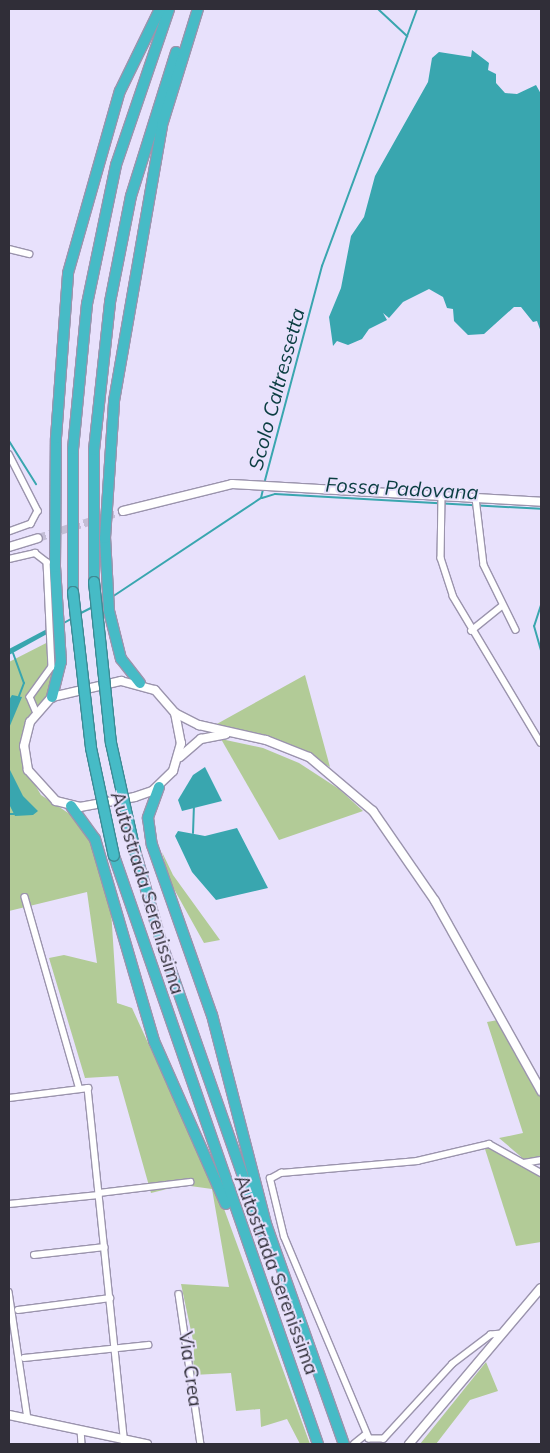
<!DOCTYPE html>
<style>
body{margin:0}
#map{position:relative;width:550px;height:1453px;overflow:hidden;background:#e8e1fc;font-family:Mulish,sans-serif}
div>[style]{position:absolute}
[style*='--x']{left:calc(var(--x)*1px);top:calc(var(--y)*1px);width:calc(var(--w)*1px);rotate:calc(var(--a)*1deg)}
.green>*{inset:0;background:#b2cb97}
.water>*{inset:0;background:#39a6af}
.stream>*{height:2px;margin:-1px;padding:0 1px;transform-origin:1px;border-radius:1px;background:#39a6af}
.secondary-tunnel>*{height:8px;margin-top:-4px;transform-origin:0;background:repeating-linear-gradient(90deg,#c3bdd5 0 8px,transparent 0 12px)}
.roads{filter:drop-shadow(1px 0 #9b94ad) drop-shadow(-1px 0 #9b94ad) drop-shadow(0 1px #9b94ad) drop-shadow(0 -1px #9b94ad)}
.street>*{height:5.5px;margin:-2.75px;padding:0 2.75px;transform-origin:2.75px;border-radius:2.75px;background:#fff}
.secondary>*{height:8px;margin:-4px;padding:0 4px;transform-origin:4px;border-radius:4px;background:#fff}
.highway>*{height:10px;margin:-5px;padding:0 5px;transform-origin:5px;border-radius:5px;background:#46bbc6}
.bridges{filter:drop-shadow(1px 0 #3e8a94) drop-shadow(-1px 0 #3e8a94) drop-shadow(0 1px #3e8a94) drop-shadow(0 -1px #3e8a94)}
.highway-bridge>*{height:10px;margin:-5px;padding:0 5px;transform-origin:5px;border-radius:5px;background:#46bbc6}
span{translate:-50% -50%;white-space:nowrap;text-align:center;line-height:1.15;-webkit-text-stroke:4px #e8e1fc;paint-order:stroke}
.street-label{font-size:19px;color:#302e38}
.water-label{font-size:20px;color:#0a3d41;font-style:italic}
.frame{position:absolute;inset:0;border:10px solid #302e38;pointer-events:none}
</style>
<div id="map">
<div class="green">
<i style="clip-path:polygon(60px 636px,60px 662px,49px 693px,32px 714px,24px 766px,41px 795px,88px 826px,110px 894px,117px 1003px,132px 1008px,223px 1206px,310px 1444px,300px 1444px,287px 1419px,261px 1427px,260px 1409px,236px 1411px,231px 1373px,193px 1375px,194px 1345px,181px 1284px,229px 1287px,212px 1189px,183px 1185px,151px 1193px,118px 1076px,85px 1078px,49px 958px,64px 955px,97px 963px,87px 892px,9px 911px,9px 662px)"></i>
<i style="clip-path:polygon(305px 675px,330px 767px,276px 740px,215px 725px)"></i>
<i style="clip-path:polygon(221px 739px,263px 748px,299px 763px,339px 789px,363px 811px,279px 840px)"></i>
<i style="clip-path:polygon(162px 852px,173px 875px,220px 940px,204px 943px,169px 880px)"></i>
<i style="clip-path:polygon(498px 1020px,541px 1096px,541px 1158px,526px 1161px,499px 1138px,523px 1133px,487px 1022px)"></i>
<i style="clip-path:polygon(492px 1147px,541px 1174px,541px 1242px,516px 1246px,485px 1149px)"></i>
<i style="clip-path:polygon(486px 1362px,498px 1391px,470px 1400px,436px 1444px,420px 1444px)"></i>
</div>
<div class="water">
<i style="clip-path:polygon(472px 50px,489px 63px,488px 70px,496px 74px,496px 83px,505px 93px,517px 94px,536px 85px,541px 94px,541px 332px,537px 321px,533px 322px,521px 307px,514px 307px,484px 334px,468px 335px,454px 321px,453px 309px,447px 308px,443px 297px,429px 289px,403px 302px,389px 318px,383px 313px,387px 320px,369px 329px,362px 339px,348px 345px,337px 341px,333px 346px,329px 317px,341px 288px,351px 236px,364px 217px,375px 176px,428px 82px,432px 58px,439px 52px,471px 57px)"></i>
<i style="clip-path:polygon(47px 629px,47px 634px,9px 655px,9px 649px)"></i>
<i style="clip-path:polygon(12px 695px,22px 697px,9px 728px,9px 700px)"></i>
<i style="clip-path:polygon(205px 767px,222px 801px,182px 811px,178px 800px,193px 775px)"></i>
<i style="clip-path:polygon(9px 768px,23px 796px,38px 811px,33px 815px,15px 816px,9px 804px)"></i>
<i style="clip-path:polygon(237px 828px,268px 888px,216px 900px,192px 872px,175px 836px,178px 831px,205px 836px)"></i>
</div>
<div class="stream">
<i style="--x:378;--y:9;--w:40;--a:43"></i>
<i style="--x:9;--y:441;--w:51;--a:57.9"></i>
<i style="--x:264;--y:484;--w:226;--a:-75.1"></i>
<i style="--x:322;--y:266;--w:274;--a:-69.7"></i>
<i style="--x:262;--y:498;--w:14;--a:-17"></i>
<i style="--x:275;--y:494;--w:266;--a:3.2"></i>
<i style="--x:112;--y:597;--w:179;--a:-33.6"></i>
<i style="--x:261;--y:498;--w:9;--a:-77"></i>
<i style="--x:541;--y:605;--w:22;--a:108"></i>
<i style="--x:534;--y:626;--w:26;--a:74"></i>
<i style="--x:79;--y:614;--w:16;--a:-27"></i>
<i style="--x:62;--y:624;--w:13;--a:-29"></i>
<i style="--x:13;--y:653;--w:32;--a:70"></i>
<i style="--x:24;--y:683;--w:14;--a:111"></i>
<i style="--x:9;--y:814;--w:5;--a:0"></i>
<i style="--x:193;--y:833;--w:25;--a:-88"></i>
</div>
<div class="secondary-tunnel">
<i style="--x:38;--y:538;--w:89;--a:-17.6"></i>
</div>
<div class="roads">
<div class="street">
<i style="--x:9;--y:249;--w:21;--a:14"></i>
<i style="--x:9;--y:454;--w:64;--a:63"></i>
<i style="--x:38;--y:511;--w:15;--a:118"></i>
<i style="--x:31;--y:524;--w:23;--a:160"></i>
<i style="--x:442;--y:496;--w:62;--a:90.9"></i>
<i style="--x:441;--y:558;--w:40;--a:72"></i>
<i style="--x:453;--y:596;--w:171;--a:59.1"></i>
<i style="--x:476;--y:498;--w:67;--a:83.2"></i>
<i style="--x:484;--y:565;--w:72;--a:63.8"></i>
<i style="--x:9;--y:559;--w:27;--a:-13"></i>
<i style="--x:35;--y:553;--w:15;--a:37"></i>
<i style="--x:47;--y:562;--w:105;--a:87.3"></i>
<i style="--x:52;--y:667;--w:37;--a:126"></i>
<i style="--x:30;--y:697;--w:15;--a:67"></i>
<i style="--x:471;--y:631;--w:40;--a:-39"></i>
<i style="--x:25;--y:897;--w:197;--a:74.1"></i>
<i style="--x:9;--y:1098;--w:80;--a:-7.2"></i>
<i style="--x:88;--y:1088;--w:358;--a:84.1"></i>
<i style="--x:524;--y:1163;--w:17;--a:-10"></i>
<i style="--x:99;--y:1193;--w:92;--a:-6.9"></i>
<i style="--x:9;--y:1204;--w:90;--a:-5.7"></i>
<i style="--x:34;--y:1255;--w:71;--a:-6.4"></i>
<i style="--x:9;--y:1292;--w:128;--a:81.5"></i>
<i style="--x:179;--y:1294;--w:152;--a:81.7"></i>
<i style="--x:18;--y:1310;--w:93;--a:-7.4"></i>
<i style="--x:502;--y:1334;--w:11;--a:175"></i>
<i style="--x:491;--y:1335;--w:48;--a:142.7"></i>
<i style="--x:453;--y:1364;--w:102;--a:132.6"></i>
<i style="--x:384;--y:1439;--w:15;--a:180"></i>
<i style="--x:369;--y:1439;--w:219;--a:-112.8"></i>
<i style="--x:284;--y:1237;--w:60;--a:-103.6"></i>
<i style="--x:270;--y:1179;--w:13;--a:-29"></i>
<i style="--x:281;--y:1173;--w:137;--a:-5"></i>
<i style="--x:417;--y:1161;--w:74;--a:-13.3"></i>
<i style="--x:489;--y:1144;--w:60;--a:29.1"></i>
<i style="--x:24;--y:1358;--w:125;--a:-6"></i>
<i style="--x:81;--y:1430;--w:14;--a:86"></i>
<i style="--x:354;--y:1444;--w:13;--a:-39"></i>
</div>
<div class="secondary">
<i style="--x:123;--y:511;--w:112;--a:-13.9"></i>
<i style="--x:232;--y:484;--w:310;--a:3.3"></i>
<i style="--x:9;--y:547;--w:30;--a:-17"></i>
<i style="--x:121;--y:681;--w:35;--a:15"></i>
<i style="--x:155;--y:690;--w:30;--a:49"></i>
<i style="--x:175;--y:713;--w:31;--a:79"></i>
<i style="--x:181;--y:743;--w:29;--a:106"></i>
<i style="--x:173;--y:771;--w:29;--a:136"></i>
<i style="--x:152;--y:791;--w:18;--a:161"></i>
<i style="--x:135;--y:797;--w:56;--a:169.7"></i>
<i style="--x:80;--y:807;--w:25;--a:-166"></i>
<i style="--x:56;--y:801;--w:42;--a:-132.1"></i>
<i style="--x:28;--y:770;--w:24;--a:-99"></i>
<i style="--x:24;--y:746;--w:25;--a:-76"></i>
<i style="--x:30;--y:722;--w:33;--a:-49"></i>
<i style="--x:52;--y:697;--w:71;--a:-13.1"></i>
<i style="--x:175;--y:713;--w:27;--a:27"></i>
<i style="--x:199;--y:725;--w:69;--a:12.6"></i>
<i style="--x:266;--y:740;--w:46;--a:21.6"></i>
<i style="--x:309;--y:757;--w:84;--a:40.2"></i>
<i style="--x:373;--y:811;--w:109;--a:55.4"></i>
<i style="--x:435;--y:901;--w:218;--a:60.8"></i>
<i style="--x:180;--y:757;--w:28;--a:-41"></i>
<i style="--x:201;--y:739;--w:25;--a:-11"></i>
<i style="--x:9;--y:1415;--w:141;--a:11.9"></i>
<i style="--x:409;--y:1444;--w:204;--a:-49.8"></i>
</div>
<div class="highway">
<i style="--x:94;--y:582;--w:132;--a:-90"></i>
<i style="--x:94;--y:450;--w:149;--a:-83.8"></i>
<i style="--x:110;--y:302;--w:108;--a:-78.8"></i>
<i style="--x:131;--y:196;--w:151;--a:-72.6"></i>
<i style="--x:73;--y:592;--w:143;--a:-90"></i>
<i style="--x:73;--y:449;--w:146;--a:-84.5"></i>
<i style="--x:87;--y:304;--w:142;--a:-78.2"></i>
<i style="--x:116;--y:165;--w:165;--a:-71.2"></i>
<i style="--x:140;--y:683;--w:31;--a:-128"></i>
<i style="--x:121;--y:659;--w:49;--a:-104"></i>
<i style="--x:109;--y:611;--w:73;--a:-93.1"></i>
<i style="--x:105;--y:538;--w:137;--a:-86.2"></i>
<i style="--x:114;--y:401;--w:280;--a:-80.1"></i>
<i style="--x:162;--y:125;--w:121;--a:-72.8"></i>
<i style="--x:52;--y:697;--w:36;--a:-76"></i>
<i style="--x:61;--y:662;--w:95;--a:-93.6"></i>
<i style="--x:55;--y:567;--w:129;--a:-89.6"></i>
<i style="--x:56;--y:438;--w:165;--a:-85.8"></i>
<i style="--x:68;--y:273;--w:189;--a:-74.1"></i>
<i style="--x:120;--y:91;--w:91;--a:-64"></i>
<i style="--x:159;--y:787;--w:33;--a:110"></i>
<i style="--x:148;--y:818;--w:27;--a:82"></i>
<i style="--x:152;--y:845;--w:180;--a:70.6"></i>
<i style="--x:212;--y:1015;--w:219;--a:75.5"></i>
<i style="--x:267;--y:1227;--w:230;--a:70.5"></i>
<i style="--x:71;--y:806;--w:41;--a:54"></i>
<i style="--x:95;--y:839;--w:210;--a:73.7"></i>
<i style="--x:154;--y:1041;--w:178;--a:66.2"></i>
<i style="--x:135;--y:851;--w:98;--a:74"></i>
<i style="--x:162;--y:945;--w:308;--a:70.7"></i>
<i style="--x:114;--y:856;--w:622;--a:70.87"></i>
</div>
</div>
<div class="bridges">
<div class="highway-bridge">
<i style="--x:94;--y:582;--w:162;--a:84"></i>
<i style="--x:111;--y:743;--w:111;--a:77.5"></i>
<i style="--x:73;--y:592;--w:157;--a:83.4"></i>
<i style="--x:91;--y:748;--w:110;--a:78"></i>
</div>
</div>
<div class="street-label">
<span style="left:147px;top:893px;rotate:73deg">Autostrada Serenissima</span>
<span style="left:276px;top:1275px;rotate:70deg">Autostrada Serenissima</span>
<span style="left:190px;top:1369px;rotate:82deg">Via Crea</span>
</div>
<div class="water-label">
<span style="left:276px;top:389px;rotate:-75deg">Scolo Caltressetta</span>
<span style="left:402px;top:488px;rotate:3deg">Fossa Padovana</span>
</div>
<div class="frame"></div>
</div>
